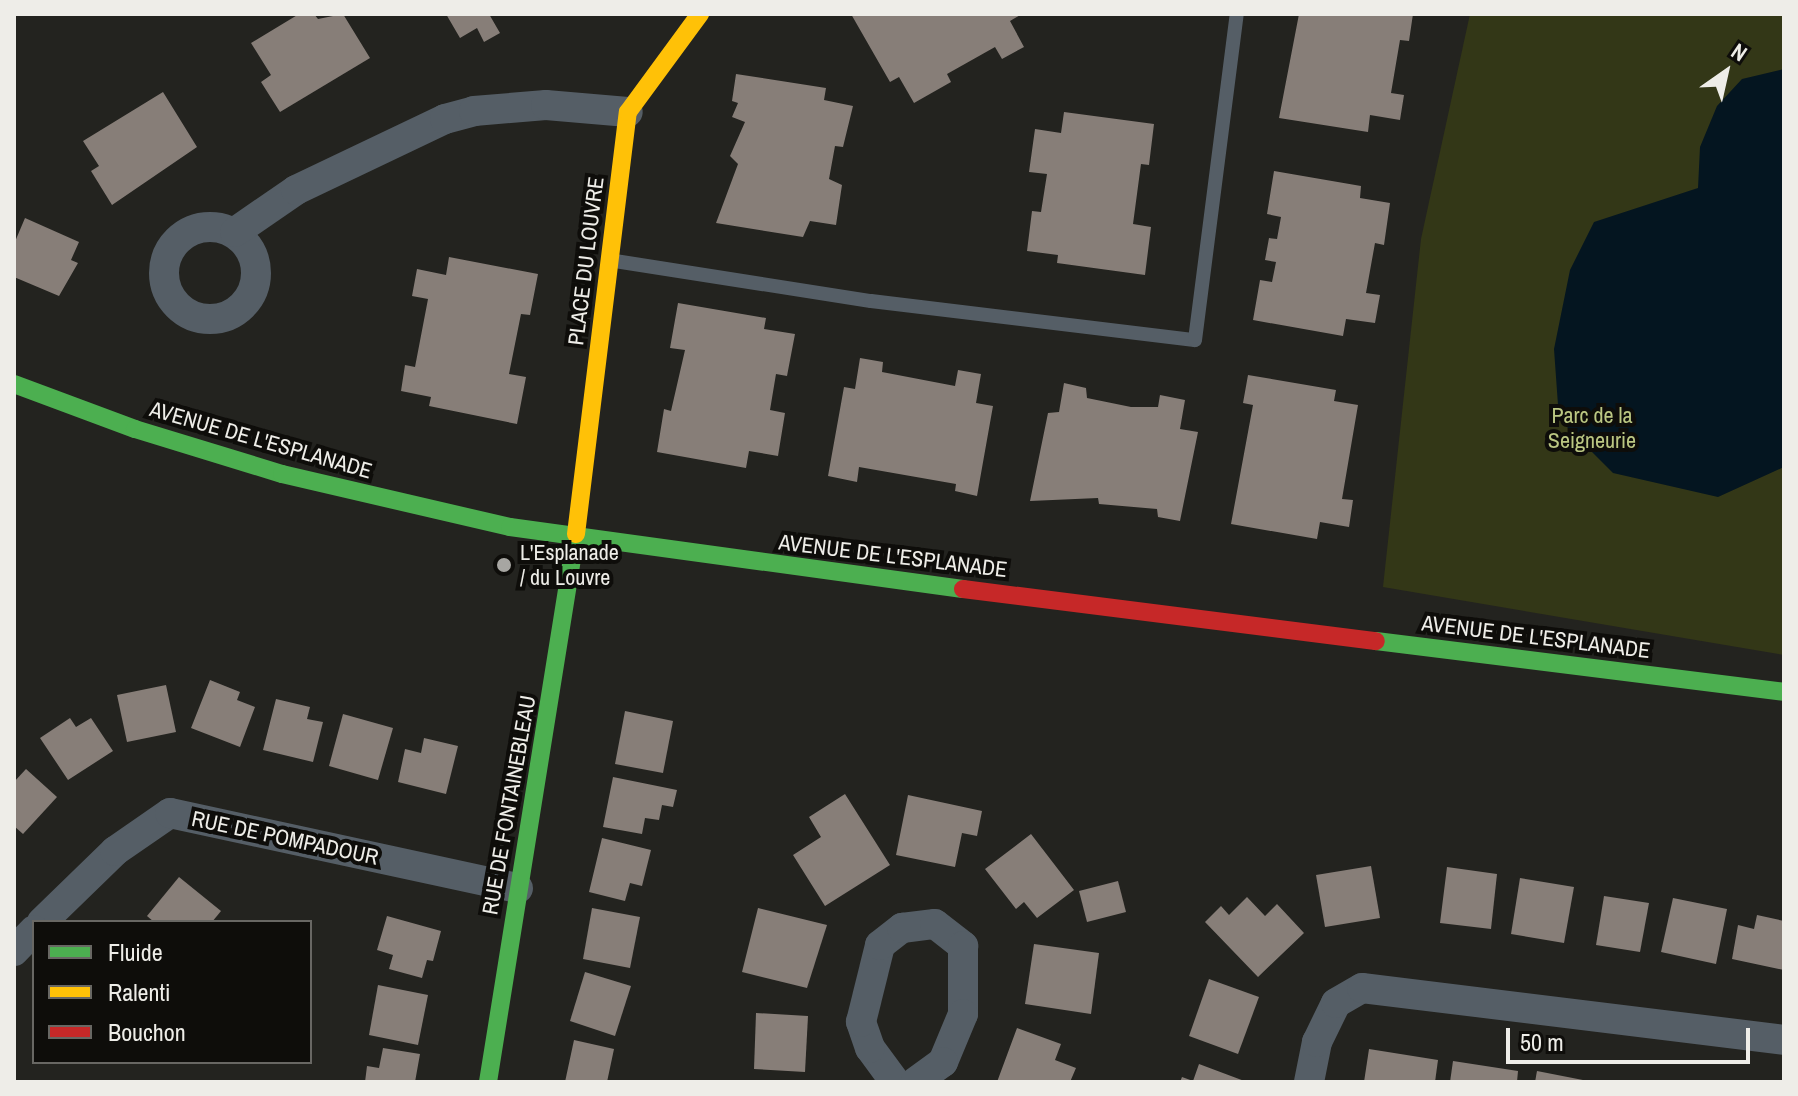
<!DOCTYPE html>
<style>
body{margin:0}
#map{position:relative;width:1798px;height:1096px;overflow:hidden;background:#23231f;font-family:"Archivo Narrow",sans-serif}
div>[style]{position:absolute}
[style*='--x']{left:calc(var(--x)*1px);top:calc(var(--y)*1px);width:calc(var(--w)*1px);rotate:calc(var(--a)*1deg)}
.green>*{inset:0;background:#333717}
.water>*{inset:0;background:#041520}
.building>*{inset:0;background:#877e78}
.lane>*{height:14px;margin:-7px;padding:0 7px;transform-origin:7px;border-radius:7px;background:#555e66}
.street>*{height:30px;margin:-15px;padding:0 15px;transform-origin:15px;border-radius:15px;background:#555e66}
.street>.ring{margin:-15px;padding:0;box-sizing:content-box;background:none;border:30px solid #555e66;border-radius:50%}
.fast>*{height:18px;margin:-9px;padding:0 9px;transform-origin:9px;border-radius:9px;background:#4caf50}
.slow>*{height:18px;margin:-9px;padding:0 9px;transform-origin:9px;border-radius:9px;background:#ffc107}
.jam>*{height:18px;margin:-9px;padding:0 9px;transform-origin:9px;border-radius:9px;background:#c62828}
.dots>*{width:22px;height:22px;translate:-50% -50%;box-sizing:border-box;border:4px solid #0e0d0a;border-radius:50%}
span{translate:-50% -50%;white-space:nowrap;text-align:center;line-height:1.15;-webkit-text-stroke:8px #0e0d0a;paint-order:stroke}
.street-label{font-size:22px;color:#eeede8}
.park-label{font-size:22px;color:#bbc783}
.poi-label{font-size:22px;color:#eeede8}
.left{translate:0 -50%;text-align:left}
.frame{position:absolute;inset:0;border:16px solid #eeede8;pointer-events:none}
.legend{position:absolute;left:32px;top:920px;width:280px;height:144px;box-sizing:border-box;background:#0e0d0a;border:2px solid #686763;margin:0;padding:10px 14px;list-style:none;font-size:24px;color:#eeede8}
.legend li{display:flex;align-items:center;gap:16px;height:40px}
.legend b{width:40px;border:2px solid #686763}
.north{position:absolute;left:1686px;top:32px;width:80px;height:80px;-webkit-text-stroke:6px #0e0d0a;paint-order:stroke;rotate:34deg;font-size:22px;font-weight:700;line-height:32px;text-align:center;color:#eeede8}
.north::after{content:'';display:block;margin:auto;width:28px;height:36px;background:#eeede8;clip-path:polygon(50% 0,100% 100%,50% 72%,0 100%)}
.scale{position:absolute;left:1506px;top:1028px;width:244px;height:36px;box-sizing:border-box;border:4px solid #eeede8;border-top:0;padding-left:10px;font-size:24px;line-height:28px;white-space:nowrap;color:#eeede8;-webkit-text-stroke:6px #0e0d0a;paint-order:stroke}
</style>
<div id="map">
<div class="green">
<i style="clip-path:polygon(1470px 14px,1784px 14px,1784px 655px,1383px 587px,1421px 239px)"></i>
</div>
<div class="water">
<i style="clip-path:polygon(1784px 69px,1784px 467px,1718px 497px,1613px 473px,1559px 419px,1554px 349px,1570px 270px,1594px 222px,1698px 188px,1700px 147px,1717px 106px,1742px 79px)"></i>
</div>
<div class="building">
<i style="clip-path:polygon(299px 14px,314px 14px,318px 19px,343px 14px,370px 58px,280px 112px,261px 82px,271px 75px,251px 43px)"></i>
<i style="clip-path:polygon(446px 14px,489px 14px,500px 33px,484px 42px,477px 28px,460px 38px)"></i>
<i style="clip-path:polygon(851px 14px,1022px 14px,1010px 21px,1024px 47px,1002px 59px,995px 47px,947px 74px,951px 82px,914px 103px,899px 77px,890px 82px)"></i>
<i style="clip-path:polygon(1299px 14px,1413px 14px,1409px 41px,1400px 40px,1391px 93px,1404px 95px,1400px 120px,1370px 115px,1368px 132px,1279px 118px)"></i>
<i style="clip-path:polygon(736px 74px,826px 88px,824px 100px,853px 106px,843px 147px,835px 146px,829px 179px,842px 185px,836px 225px,810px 221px,803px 237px,716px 223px,738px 164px,730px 156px,745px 122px,732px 117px,738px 103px,732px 101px)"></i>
<i style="clip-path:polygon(163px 92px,197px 147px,112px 205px,91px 171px,99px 166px,83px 141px)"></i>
<i style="clip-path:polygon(1064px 112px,1154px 124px,1149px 165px,1141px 164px,1133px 224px,1151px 227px,1145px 275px,1057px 263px,1058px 255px,1027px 251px,1032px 211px,1041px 212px,1047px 174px,1029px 172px,1035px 129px,1061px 133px)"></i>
<i style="clip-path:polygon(1274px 171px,1361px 186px,1360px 198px,1390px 203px,1384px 245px,1375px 243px,1366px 293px,1380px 295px,1375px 323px,1346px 319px,1343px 336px,1253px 320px,1260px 280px,1272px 282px,1276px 262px,1265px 260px,1269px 238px,1277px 239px,1281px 217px,1267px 214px)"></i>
<i style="clip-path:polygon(25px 218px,79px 242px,71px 260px,78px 263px,59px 296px,14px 277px,14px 244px)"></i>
<i style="clip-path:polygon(449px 257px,538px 274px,530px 315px,521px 314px,509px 374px,526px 377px,517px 424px,429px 406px,431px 397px,401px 391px,405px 365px,415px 367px,428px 299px,412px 296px,417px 269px,446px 275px)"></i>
<i style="clip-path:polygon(678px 303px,766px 318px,764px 329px,795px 334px,787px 376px,776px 374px,770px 410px,785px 413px,778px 456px,749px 451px,746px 468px,657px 452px,664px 409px,671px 411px,685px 350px,670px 348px)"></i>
<i style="clip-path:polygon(860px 358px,883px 362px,882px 372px,955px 386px,958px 370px,981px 374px,976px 403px,993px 406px,977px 496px,955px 491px,956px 484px,859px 467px,857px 482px,828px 476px,844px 387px,855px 389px)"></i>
<i style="clip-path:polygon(1248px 375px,1336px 390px,1334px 401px,1358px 405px,1342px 499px,1353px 500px,1349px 527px,1320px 522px,1317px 539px,1231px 524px,1253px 405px,1243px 403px)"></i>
<i style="clip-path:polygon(1064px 383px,1086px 388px,1087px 398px,1131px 407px,1158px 407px,1160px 395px,1185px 400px,1180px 429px,1198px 432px,1180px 521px,1158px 517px,1157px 509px,1099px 504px,1098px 498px,1030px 501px,1048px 413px,1059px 412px)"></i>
<i style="clip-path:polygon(210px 680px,240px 692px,237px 700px,255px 707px,240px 747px,191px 728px)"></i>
<i style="clip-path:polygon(166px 685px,176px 732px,127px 742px,117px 695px)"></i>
<i style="clip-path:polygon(276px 699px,310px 707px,307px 719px,323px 722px,313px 762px,263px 750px)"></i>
<i style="clip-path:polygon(625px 711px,673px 721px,663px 773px,615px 764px)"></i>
<i style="clip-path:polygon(343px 714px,393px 728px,378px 780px,329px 766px)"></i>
<i style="clip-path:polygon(70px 718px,76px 727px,91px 718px,113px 751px,68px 780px,40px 738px)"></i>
<i style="clip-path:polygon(424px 738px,458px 746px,446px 794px,398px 782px,405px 749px,421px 753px)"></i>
<i style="clip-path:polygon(26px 769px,57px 797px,23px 834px,14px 826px,14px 782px)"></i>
<i style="clip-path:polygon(613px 777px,677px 790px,673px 807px,662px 805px,659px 820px,645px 818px,642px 834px,603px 827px)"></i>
<i style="clip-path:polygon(845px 794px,890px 865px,825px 906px,793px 855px,821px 837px,809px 817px)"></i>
<i style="clip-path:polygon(908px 795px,982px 811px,977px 836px,962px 833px,955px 867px,896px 855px)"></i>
<i style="clip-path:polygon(1031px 834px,1074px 890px,1037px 918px,1024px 902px,1016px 909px,985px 869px)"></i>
<i style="clip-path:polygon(602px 838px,651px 850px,642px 886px,630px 883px,625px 901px,589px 892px)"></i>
<i style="clip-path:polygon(1371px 866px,1380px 918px,1325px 927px,1316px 875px)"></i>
<i style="clip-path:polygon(1447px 867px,1497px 874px,1491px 929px,1440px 923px)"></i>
<i style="clip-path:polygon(179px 877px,221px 911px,212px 922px,154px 922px,147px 916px)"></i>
<i style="clip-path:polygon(1520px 878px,1574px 887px,1564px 943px,1511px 934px)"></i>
<i style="clip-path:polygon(1118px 881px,1126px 912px,1087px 922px,1079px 891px)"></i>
<i style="clip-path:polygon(1604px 896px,1649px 903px,1640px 952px,1596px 945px)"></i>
<i style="clip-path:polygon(1247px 897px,1265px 916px,1277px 904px,1304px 933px,1258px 977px,1205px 922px,1221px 906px,1229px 915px)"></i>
<i style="clip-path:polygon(1673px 898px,1727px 909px,1716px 964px,1661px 952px)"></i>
<i style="clip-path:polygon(592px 908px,640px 917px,630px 968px,583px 959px)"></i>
<i style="clip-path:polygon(758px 908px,827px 925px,807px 988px,742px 972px)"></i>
<i style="clip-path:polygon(1757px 915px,1784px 921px,1784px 970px,1732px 959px,1738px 925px,1754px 929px)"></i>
<i style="clip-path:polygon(387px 916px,441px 931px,433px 961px,427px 960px,422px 978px,389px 969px,393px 955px,377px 950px)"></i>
<i style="clip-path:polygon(1034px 944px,1099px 953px,1091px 1014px,1025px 1004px)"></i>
<i style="clip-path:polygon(585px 972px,631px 986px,615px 1036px,570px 1021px)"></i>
<i style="clip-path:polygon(1209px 979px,1259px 997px,1238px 1054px,1189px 1036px)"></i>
<i style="clip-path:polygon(378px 985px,428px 995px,418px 1045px,369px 1035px)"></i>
<i style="clip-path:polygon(756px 1013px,808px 1016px,805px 1072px,754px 1069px)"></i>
<i style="clip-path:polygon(1017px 1028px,1061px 1044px,1055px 1060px,1076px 1068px,1070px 1082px,997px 1082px)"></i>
<i style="clip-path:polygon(574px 1040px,614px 1049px,607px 1082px,565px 1082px)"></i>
<i style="clip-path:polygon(383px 1048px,420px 1054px,415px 1082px,365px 1082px,367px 1066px,379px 1068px)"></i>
<i style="clip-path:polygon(1369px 1049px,1438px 1060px,1435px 1082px,1364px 1082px)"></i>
<i style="clip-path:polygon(1453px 1061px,1518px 1071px,1517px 1082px,1450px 1082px)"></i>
<i style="clip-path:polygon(1199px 1064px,1247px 1082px,1180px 1082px,1182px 1077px,1193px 1081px)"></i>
<i style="clip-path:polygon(1537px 1071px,1588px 1081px,1587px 1082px,1535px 1082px)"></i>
</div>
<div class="lane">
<i style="--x:615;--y:261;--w:259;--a:8.9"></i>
<i style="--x:871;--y:301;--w:326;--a:6.9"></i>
<i style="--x:1195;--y:340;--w:329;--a:-82.7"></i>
</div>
<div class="street">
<i class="ring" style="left:164px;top:227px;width:62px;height:62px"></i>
<i style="--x:235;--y:232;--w:74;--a:-34.5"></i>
<i style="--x:296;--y:190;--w:165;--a:-25.5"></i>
<i style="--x:445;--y:119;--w:30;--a:-15"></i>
<i style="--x:474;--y:111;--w:72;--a:-4.8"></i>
<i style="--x:546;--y:105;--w:82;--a:4.9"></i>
<i style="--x:42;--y:922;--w:102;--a:-44.2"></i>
<i style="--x:115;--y:851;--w:67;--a:-34.6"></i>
<i style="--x:170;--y:813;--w:356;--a:12.2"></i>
<i style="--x:14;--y:951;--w:29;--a:-46"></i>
<i style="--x:895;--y:1082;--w:42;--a:-126.3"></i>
<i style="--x:870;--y:1048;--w:28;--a:-109"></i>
<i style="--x:861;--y:1022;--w:79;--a:-76.1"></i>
<i style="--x:880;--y:945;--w:28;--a:-38"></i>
<i style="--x:902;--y:928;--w:33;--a:-7"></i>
<i style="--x:935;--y:924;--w:36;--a:38"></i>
<i style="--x:963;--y:946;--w:68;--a:90"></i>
<i style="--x:963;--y:1014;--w:52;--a:112.6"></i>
<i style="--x:943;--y:1062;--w:34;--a:144"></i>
<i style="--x:1309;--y:1082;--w:41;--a:-78.7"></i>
<i style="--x:1317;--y:1042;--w:43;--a:-64"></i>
<i style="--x:1336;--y:1003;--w:30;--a:-30"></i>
<i style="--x:1362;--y:988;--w:425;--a:7"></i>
</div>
<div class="fast">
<i style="--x:14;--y:384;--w:129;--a:20.4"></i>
<i style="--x:135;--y:429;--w:154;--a:17"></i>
<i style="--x:282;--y:474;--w:234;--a:13.1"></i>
<i style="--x:510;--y:527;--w:457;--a:7.8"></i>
<i style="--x:1376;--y:641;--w:411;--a:7.1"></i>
<i style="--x:488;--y:1082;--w:555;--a:-80.88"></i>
</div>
<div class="slow">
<i style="--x:576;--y:534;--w:425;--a:-83"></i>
<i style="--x:628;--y:112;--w:122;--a:-53.7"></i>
</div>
<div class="jam">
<i style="--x:963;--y:589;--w:416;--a:7.2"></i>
</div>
<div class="dots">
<i style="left:504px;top:565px;background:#a7a6a2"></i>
</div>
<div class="street-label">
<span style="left:586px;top:261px;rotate:-83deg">PLACE DU LOUVRE</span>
<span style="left:261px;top:440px;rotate:16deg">AVENUE DE L'ESPLANADE</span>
<span style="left:893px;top:556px;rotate:7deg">AVENUE DE L'ESPLANADE</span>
<span style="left:1536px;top:637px;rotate:7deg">AVENUE DE L'ESPLANADE</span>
<span style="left:509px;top:805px;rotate:-80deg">RUE DE FONTAINEBLEAU</span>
<span style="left:285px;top:838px;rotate:12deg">RUE DE POMPADOUR</span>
</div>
<div class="park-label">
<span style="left:1592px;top:428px">Parc de la<br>Seigneurie</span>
</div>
<div class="poi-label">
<span class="left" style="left:520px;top:565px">L'Esplanade<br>/ du Louvre</span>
</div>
<div class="frame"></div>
<ul class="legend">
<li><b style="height:10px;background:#4caf50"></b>Fluide</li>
<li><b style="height:10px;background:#ffc107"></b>Ralenti</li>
<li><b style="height:10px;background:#c62828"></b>Bouchon</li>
</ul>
<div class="north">N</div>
<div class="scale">50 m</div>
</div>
